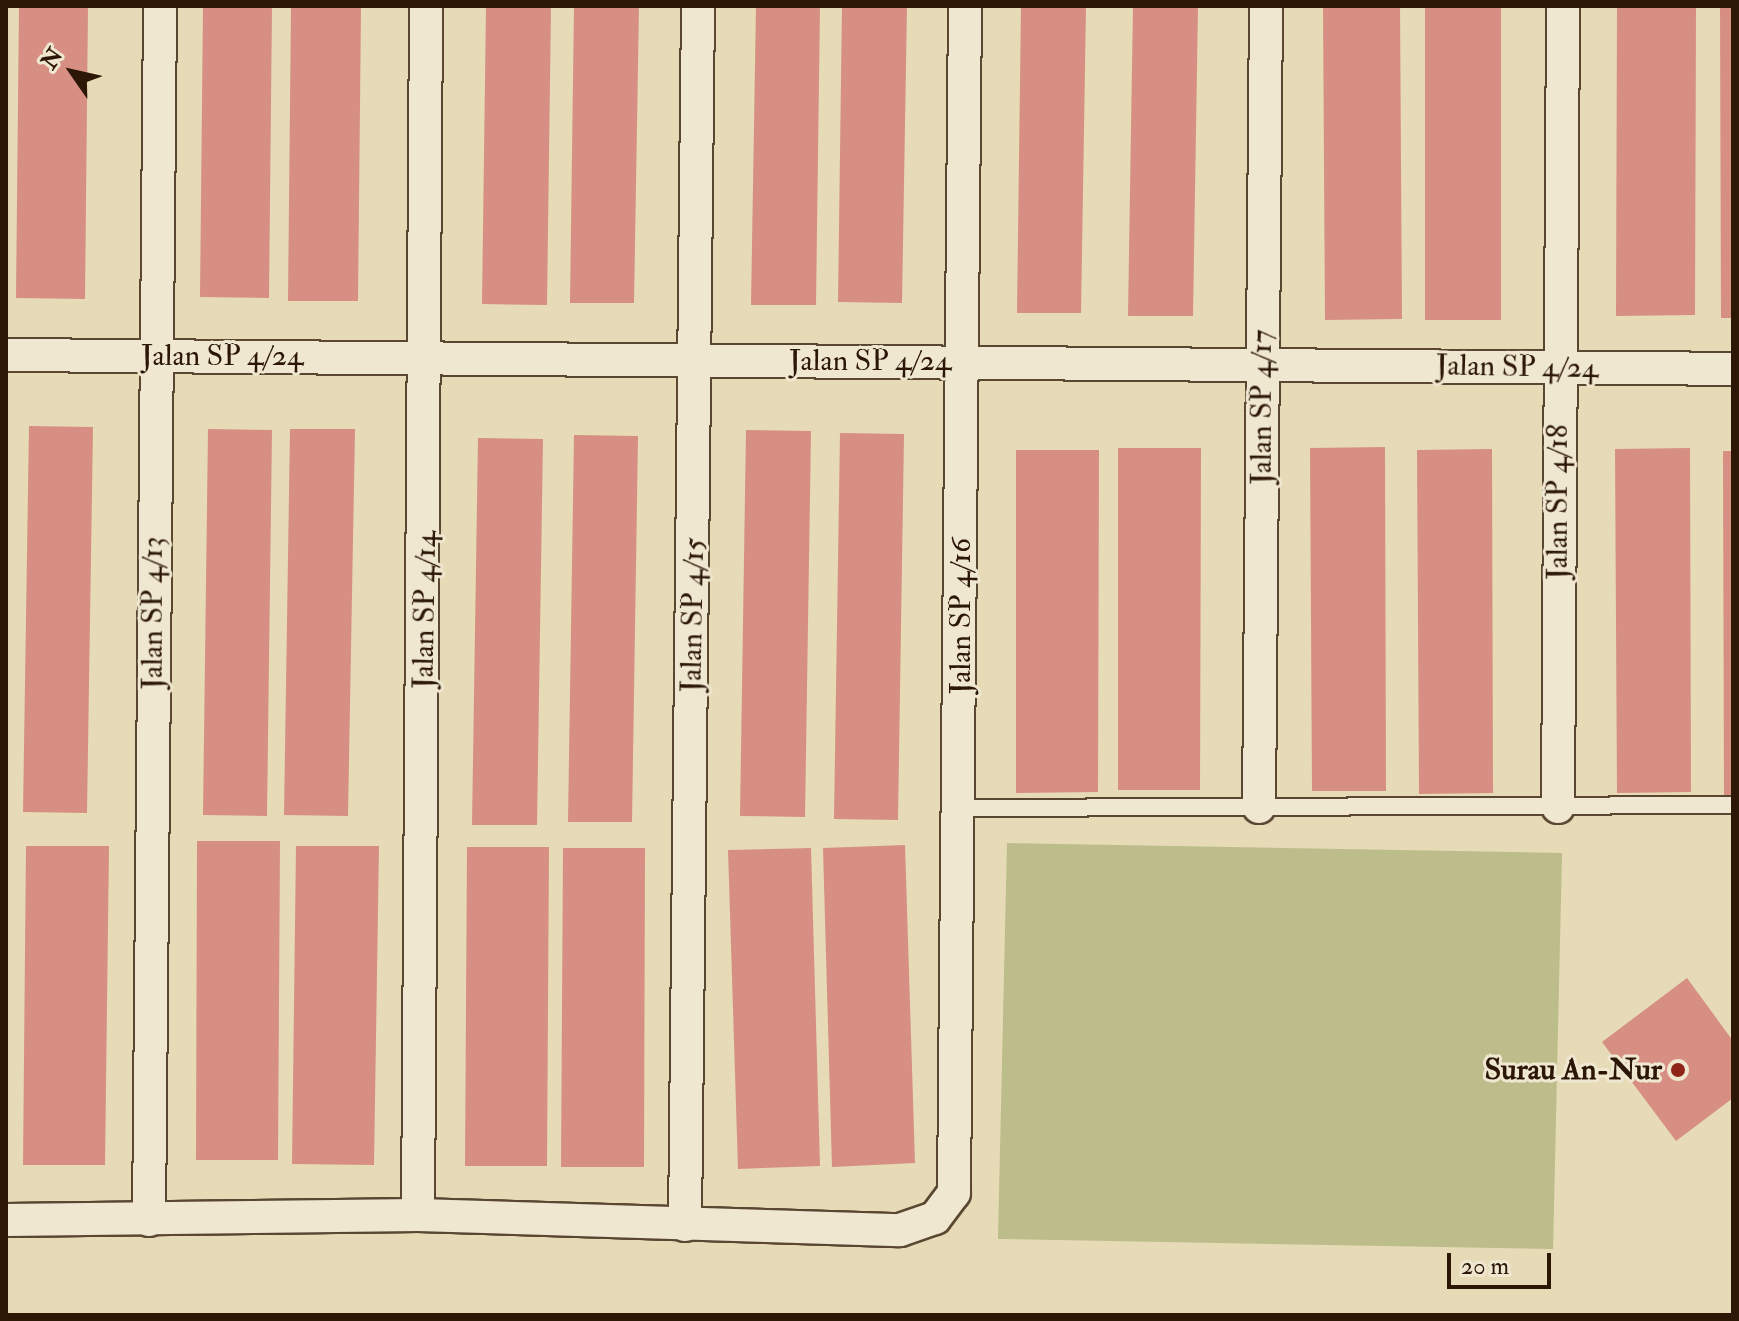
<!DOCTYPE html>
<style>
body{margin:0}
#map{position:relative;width:1739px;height:1321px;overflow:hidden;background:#e6dab7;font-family:"IM FELL Double Pica",serif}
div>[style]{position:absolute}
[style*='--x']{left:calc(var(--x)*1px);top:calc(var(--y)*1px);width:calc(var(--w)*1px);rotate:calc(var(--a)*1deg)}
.green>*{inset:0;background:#bcbd8a}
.building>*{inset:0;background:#d68f82}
.roads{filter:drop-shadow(2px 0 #5a4732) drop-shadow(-2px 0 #5a4732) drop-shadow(0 2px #5a4732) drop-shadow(0 -2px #5a4732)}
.service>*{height:16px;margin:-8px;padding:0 8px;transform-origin:8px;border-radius:8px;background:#efe7d0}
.minor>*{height:32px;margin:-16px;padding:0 16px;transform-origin:16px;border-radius:16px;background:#efe7d0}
.dots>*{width:22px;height:22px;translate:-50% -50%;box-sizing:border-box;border:4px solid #efe7d0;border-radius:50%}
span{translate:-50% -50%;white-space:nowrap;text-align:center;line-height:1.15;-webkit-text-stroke:6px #efe7d0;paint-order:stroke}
.street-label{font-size:30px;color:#2c1606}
.poi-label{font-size:30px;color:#2c1606;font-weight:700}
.right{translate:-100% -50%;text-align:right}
.frame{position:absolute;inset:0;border:8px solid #2c1606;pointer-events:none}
.north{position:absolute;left:32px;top:32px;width:80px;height:80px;-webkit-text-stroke:6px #efe7d0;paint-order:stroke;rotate:304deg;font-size:22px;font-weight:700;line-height:32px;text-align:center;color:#2c1606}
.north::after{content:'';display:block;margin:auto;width:28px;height:36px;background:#2c1606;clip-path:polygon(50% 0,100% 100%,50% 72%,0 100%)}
.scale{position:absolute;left:1447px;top:1253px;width:104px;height:36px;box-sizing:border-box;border:4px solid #2c1606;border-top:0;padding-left:10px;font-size:24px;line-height:28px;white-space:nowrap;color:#2c1606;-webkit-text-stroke:6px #efe7d0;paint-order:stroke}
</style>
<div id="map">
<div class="green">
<i style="clip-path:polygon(1007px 843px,1562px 853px,1553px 1249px,998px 1239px)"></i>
</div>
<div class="building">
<i style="clip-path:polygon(19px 6px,88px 6px,85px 299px,16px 298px)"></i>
<i style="clip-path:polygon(203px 6px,272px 6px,269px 298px,200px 297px)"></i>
<i style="clip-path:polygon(291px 6px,361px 6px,358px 301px,288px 301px)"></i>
<i style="clip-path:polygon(486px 6px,551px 6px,547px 305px,482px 304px)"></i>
<i style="clip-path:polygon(574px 6px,639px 6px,634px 303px,570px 303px)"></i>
<i style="clip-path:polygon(756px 6px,820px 6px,816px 305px,751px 305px)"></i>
<i style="clip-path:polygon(842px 6px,907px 6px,902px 303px,838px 302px)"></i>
<i style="clip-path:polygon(1021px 6px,1086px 6px,1081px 313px,1017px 313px)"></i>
<i style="clip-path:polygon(1133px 6px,1198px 6px,1193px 316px,1128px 316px)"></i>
<i style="clip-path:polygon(1323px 6px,1400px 6px,1402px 319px,1325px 320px)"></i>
<i style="clip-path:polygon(1425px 6px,1501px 6px,1501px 320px,1425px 320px)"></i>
<i style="clip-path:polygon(1617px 6px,1696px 6px,1695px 315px,1616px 316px)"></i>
<i style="clip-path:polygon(1720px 6px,1733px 6px,1733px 318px,1721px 318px)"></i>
<i style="clip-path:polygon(29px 426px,93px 427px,87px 813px,23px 812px)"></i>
<i style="clip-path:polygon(208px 429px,272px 430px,267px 816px,203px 815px)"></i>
<i style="clip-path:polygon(290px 429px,355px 429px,348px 816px,284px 815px)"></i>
<i style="clip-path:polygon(746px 430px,811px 431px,805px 817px,740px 816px)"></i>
<i style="clip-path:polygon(840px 433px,904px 434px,898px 820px,834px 819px)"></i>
<i style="clip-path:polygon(574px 435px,638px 436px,632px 822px,568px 822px)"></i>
<i style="clip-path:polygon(478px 438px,543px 439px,537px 825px,472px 825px)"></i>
<i style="clip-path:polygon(1385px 447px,1386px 791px,1312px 791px,1310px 448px)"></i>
<i style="clip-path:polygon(1118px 448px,1201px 448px,1200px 790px,1118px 790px)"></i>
<i style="clip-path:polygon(1690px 448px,1691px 792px,1617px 793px,1615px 449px)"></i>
<i style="clip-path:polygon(1492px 449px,1493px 793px,1419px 794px,1417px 450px)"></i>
<i style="clip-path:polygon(1016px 450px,1099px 450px,1098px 792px,1016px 793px)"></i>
<i style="clip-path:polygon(1723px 451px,1733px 451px,1733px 795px,1724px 795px)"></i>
<i style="clip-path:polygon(197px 841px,280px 841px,278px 1160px,196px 1160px)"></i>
<i style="clip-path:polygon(905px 845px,915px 1163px,832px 1167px,823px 848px)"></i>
<i style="clip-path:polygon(26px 846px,109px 846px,105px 1165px,23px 1165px)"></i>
<i style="clip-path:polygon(296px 846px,379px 846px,374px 1165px,292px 1164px)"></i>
<i style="clip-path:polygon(467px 847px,549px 847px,547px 1166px,465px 1166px)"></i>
<i style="clip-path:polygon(563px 848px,645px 848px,644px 1167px,561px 1167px)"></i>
<i style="clip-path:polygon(811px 848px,820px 1166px,738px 1169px,728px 850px)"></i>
<i style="clip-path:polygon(1687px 978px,1733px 1041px,1733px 1098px,1676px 1141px,1602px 1042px)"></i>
</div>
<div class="roads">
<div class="service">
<i style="--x:960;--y:808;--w:773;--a:-0.22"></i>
</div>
<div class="minor">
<i style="--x:6;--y:355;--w:1727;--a:0.46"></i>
<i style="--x:1259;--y:807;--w:801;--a:-89.5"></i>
<i style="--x:1558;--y:807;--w:801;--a:-89.64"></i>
<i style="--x:418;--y:1215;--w:1209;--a:-89.62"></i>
<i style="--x:6;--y:1220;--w:412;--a:-0.7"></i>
<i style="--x:418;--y:1215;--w:482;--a:1.8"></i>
<i style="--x:900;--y:1230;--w:37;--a:-19"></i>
<i style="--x:935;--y:1218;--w:31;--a:-53"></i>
<i style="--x:954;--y:1193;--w:1187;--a:-89.47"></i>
<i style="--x:149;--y:1220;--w:1214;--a:-89.48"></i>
<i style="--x:685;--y:1225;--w:1219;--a:-89.39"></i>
</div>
</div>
<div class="dots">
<i style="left:1678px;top:1070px;background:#8f2418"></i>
</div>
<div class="street-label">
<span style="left:222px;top:356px">Jalan SP 4/24</span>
<span style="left:870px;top:361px">Jalan SP 4/24</span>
<span style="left:1517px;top:367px;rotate:1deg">Jalan SP 4/24</span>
<span style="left:1262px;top:407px;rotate:-90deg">Jalan SP 4/17</span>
<span style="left:1558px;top:502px;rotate:-90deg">Jalan SP 4/18</span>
<span style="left:425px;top:610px;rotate:-89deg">Jalan SP 4/14</span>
<span style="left:153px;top:613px;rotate:-90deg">Jalan SP 4/13</span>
<span style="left:693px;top:615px;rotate:-89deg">Jalan SP 4/15</span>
<span style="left:961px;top:616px;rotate:-90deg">Jalan SP 4/16</span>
</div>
<div class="poi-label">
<span class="right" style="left:1662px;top:1070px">Surau An-Nur</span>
</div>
<div class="frame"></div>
<div class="north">N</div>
<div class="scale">20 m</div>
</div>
